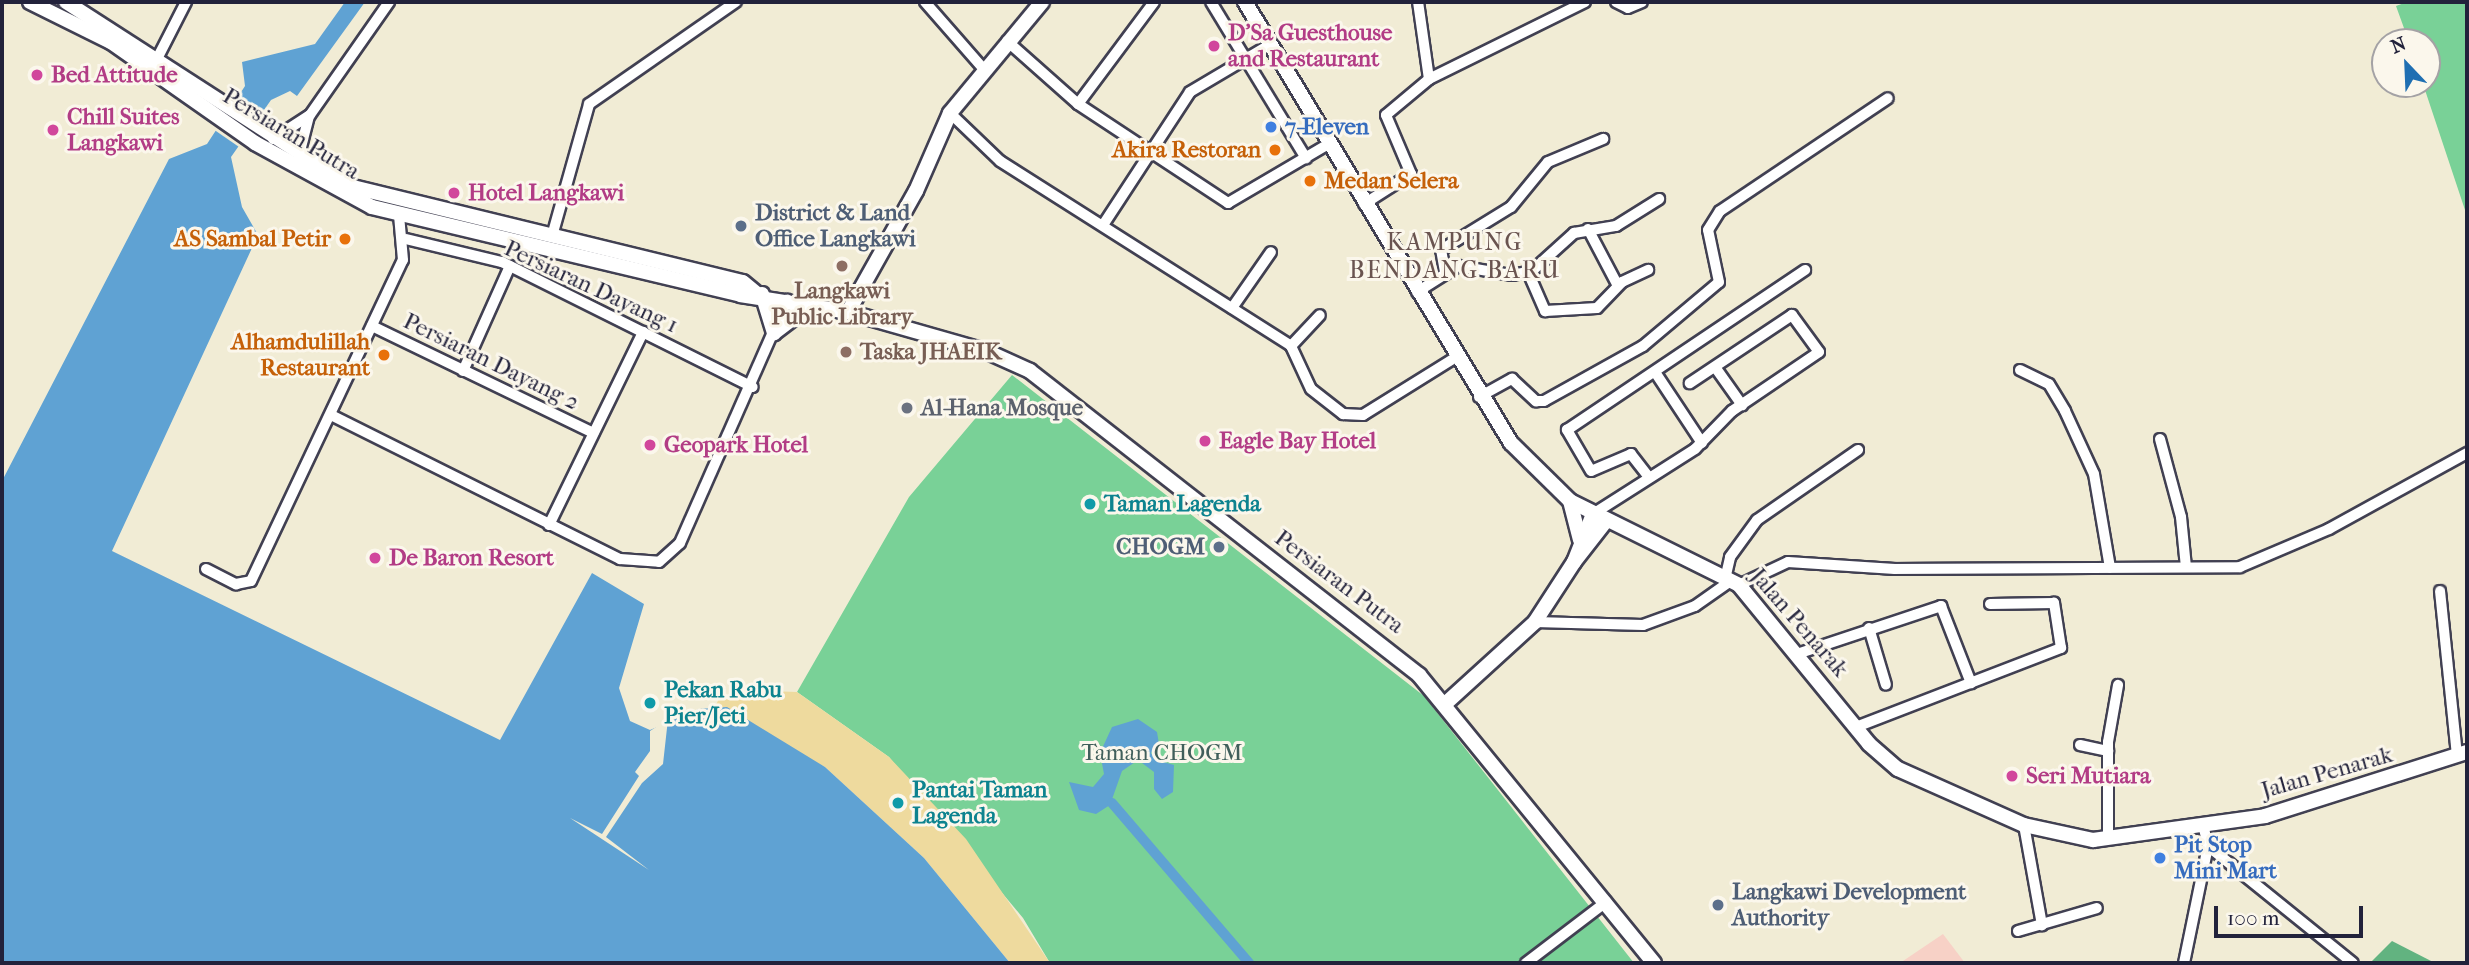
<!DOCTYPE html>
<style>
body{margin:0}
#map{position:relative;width:2469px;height:965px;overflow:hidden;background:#f1ecd5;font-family:"IM FELL French Canon",serif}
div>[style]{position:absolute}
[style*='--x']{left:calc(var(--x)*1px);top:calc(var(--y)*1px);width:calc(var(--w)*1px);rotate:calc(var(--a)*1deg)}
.built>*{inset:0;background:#f7d1c6}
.green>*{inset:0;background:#79d197}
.forest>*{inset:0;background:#62b380}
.sand>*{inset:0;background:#eeda9e}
.water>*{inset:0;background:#5fa2d3}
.pier>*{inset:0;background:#f1ecd5}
.canal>*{height:10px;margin:-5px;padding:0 5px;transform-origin:5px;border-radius:5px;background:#5fa2d3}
.roads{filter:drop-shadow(2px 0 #414052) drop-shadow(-2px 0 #414052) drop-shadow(0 2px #414052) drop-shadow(0 -2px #414052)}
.street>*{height:10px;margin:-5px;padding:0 5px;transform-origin:5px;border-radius:5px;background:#fff}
.secondary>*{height:14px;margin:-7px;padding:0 7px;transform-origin:7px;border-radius:7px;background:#fff}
.dots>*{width:19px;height:19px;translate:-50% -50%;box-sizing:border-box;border:4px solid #fbf7ec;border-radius:50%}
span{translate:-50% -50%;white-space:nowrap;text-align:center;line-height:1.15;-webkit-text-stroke:6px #fbf7ec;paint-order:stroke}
.hotel-label{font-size:23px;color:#b23c85;font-weight:700}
.left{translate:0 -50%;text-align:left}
.shop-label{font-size:23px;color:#366cbe;font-weight:700}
.street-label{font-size:23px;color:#22223b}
.food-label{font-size:23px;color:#c56008;font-weight:700}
.right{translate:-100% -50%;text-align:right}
.service-label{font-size:23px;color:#4e5e75;font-weight:700}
.education-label{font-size:23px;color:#785e54;font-weight:700}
.worship-label{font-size:23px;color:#5b616d;font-weight:700}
.culture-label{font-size:23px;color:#0d838f;font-weight:700}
.park-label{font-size:23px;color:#405f5b}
.neighbourhood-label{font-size:24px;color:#6a5450;letter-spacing:2px}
.frame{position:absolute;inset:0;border:4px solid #22223b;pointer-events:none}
.north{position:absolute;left:2371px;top:28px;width:70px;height:70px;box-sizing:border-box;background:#fbf7ec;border:2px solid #a4a2a5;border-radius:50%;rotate:337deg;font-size:19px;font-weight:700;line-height:28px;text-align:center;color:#22223b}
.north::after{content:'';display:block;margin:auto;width:24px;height:32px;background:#1f6fb2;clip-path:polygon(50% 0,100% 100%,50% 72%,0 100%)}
.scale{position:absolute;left:2214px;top:906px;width:149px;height:32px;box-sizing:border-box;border:4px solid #22223b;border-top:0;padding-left:9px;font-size:21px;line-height:24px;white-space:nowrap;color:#22223b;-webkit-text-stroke:5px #fbf7ec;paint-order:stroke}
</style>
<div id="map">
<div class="built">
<i style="clip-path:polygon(1943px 934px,1965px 963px,1900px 963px)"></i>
</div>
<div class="green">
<i style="clip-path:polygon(2407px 2px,2467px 2px,2467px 216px,2423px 84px,2427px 42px,2409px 42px,2396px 6px)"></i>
<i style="clip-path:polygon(1012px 375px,1424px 696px,1634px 963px,1050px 963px,1023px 918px,889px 757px,797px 692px,909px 497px)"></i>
</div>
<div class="forest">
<i style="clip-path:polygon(2392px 941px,2435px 963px,2370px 963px)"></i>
</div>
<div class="sand">
<i style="clip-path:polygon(744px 690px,797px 692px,889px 757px,966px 839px,1050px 963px,1010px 963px,924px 858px,825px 767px,712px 712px,719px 699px)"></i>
</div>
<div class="water">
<i style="clip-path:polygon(345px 2px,365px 2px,297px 96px,290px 91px,271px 100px,231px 157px,242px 207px,258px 235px,112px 551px,500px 740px,592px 573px,644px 604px,619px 688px,630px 721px,650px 730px,699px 709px,727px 707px,825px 767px,924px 858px,1010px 963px,2px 963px,2px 481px,169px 159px,207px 144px,245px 86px,242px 62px,315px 44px)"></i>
<i style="clip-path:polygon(1138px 719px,1157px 732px,1159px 744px,1151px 753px,1156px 760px,1174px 765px,1173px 792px,1162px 799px,1154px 789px,1154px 772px,1138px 760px,1122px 771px,1110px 805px,1096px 814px,1079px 810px,1069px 782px,1093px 787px,1104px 774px,1100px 753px,1112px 727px)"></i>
</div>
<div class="pier">
<i style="clip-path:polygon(234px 96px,264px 117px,242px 149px,213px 129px)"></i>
<i style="clip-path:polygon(668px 719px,663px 764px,642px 783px,606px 837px,649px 870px,570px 818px,602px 834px,639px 776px,635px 772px,650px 751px,650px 731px)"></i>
</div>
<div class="canal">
<i style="--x:1112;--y:803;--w:211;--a:49.4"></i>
</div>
<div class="roads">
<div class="street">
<i style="--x:925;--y:2;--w:86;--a:48.8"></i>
<i style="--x:1211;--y:2;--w:183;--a:58.7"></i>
<i style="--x:1616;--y:2;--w:13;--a:27"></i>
<i style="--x:1628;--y:8;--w:15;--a:-23"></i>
<i style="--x:1007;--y:41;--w:95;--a:41.6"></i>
<i style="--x:1078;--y:104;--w:180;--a:33.4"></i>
<i style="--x:1228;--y:203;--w:115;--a:-30.4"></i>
<i style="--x:158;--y:57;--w:62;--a:-63"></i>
<i style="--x:1429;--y:79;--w:174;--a:-26.3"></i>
<i style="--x:1078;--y:104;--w:127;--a:-53.3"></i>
<i style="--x:950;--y:113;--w:69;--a:43.8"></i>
<i style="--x:1000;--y:161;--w:345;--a:32.4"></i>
<i style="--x:1291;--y:346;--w:47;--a:65.1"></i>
<i style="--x:1311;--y:389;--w:41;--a:38"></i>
<i style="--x:1343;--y:414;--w:20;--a:3"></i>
<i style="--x:1363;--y:415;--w:110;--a:-31.9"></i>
<i style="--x:273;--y:139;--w:44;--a:-33"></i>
<i style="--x:310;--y:115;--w:138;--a:-55"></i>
<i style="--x:299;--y:155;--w:40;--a:-75.6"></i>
<i style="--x:1364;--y:204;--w:56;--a:-32.6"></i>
<i style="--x:1411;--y:174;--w:64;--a:-113"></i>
<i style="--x:1386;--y:115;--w:56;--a:-39.9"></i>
<i style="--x:1429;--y:79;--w:78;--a:-98.1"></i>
<i style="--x:1105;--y:222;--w:155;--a:-56.8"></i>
<i style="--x:1190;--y:92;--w:94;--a:-30.7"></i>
<i style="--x:1588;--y:229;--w:64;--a:62.2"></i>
<i style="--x:552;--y:236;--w:137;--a:-74.3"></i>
<i style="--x:589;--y:104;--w:179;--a:-34.8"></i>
<i style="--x:406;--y:239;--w:99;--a:13.5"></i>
<i style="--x:502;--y:262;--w:280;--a:26.5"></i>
<i style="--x:1445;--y:272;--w:22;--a:-100"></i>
<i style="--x:1441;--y:250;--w:82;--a:-31.6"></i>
<i style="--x:1511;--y:207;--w:58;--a:-50.6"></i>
<i style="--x:1548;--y:162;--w:60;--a:-22.7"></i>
<i style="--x:1528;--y:272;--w:43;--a:66.4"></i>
<i style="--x:1545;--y:311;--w:52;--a:-3.3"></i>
<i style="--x:1597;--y:308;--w:36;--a:-46"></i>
<i style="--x:1622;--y:282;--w:29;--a:-25"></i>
<i style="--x:1417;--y:292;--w:49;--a:-32.4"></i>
<i style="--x:1458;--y:266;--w:55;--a:9.5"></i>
<i style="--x:1512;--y:275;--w:20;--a:-11"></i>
<i style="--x:1532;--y:271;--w:57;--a:-42.1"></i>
<i style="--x:1574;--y:233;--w:43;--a:-9.5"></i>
<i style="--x:1616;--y:226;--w:51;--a:-32.1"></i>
<i style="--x:1232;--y:308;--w:68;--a:-55.1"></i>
<i style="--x:372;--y:326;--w:246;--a:25.8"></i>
<i style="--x:1291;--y:346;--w:42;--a:-46.9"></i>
<i style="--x:1715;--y:367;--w:47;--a:54.6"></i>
<i style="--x:2020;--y:370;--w:32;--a:26"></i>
<i style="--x:2049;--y:384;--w:31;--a:59"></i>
<i style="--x:2065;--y:411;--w:69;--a:65.3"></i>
<i style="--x:2094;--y:474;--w:95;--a:80.3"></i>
<i style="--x:463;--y:371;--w:115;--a:-65.9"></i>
<i style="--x:1655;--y:372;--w:85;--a:56.5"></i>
<i style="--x:1479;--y:397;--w:38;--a:-29"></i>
<i style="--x:1512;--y:379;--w:33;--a:43"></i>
<i style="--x:1536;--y:401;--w:8;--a:0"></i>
<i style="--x:1544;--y:401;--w:113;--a:-29.1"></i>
<i style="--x:1643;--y:346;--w:99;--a:-40.1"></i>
<i style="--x:1719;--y:282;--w:53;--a:-101.9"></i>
<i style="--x:1708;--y:230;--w:22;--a:-58"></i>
<i style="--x:1720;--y:211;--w:202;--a:-33.9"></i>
<i style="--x:331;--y:415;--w:323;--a:26.5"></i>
<i style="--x:620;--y:559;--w:39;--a:4"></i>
<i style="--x:659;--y:562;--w:28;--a:-42"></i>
<i style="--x:680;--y:543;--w:266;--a:-66.2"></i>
<i style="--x:2160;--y:439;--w:81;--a:74.9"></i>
<i style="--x:2181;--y:517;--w:50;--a:84.3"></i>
<i style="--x:1648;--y:476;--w:28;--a:-128"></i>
<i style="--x:1631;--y:454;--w:43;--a:157"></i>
<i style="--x:1591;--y:471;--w:48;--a:-120.3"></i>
<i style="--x:1567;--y:430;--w:287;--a:-33.9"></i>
<i style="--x:1593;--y:514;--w:121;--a:-32.5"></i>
<i style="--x:1695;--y:449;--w:53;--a:-45.8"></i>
<i style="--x:1732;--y:411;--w:105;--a:-34.1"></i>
<i style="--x:1819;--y:352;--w:46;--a:-126.1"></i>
<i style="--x:1792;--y:315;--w:123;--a:146.3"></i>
<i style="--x:549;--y:525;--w:215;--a:-64"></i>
<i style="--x:206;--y:569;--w:34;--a:27"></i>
<i style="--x:236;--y:584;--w:15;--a:-11"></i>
<i style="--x:251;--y:581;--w:355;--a:-64.7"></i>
<i style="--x:403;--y:260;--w:45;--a:-95.1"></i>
<i style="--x:1726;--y:575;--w:18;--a:-77"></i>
<i style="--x:1730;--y:557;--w:46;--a:-53.9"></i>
<i style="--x:1757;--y:520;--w:123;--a:-34.7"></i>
<i style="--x:1739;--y:585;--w:54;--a:-25.1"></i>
<i style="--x:1788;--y:562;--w:107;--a:3.7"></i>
<i style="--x:1895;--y:569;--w:345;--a:-0.3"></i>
<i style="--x:2240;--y:567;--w:97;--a:-23.1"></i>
<i style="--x:2329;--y:529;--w:158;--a:-28.8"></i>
<i style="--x:2440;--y:591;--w:166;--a:84.1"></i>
<i style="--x:1535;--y:622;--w:108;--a:1.6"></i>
<i style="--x:1643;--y:625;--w:55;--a:-20.1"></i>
<i style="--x:1695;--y:606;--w:45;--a:-35.1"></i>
<i style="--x:1869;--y:628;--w:59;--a:73.4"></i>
<i style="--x:1800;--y:653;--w:149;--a:-18.4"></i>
<i style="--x:1941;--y:606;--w:83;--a:68.7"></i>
<i style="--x:1856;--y:727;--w:220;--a:-21.1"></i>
<i style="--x:2061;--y:648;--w:46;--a:-98.8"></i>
<i style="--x:2054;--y:603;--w:64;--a:179.1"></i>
<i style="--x:2080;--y:745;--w:29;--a:12"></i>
<i style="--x:2024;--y:825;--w:102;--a:79.8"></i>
<i style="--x:2108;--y:839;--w:97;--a:-90"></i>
<i style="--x:2108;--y:742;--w:58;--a:-80"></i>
<i style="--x:2208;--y:846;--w:186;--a:38.9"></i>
<i style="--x:2018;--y:931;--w:82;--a:-16.2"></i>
<i style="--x:1526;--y:963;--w:101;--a:-37.3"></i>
<i style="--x:2184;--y:963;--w:119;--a:-78.4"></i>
<i style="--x:2208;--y:846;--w:23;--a:-103"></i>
</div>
<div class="secondary">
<i style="--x:30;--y:2;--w:90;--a:26.3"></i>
<i style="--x:111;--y:42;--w:176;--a:35"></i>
<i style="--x:255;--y:143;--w:133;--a:28.7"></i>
<i style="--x:372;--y:207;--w:378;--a:13.4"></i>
<i style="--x:740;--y:295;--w:109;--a:8.9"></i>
<i style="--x:848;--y:312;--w:146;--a:15.9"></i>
<i style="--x:988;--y:352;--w:46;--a:24.3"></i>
<i style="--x:1030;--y:371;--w:494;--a:38"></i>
<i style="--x:1419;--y:675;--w:372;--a:50.8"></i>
<i style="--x:66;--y:2;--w:341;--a:32.8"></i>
<i style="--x:353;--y:187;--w:401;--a:13.7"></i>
<i style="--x:743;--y:282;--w:17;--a:40"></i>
<i style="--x:1245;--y:2;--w:515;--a:58.9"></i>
<i style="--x:1511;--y:443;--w:83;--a:44.5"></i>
<i style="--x:1570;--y:501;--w:189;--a:26.4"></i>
<i style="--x:1739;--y:585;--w:205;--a:50.7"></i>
<i style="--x:1869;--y:744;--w:38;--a:41"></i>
<i style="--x:1898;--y:769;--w:138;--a:24"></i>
<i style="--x:2024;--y:825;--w:71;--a:12.3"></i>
<i style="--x:2093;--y:840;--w:174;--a:-7.9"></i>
<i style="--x:2265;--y:816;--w:212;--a:-17.6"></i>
<i style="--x:762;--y:294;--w:41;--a:72.9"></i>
<i style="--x:848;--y:312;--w:139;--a:-60.7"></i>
<i style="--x:916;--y:191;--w:85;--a:-66.4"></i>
<i style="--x:950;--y:113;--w:144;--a:-50.3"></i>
<i style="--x:774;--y:333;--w:48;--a:-37.3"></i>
<i style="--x:1570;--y:501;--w:40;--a:75.6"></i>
<i style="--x:1574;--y:562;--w:52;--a:-52"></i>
<i style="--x:1445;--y:704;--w:122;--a:-42.3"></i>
<i style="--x:1535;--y:622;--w:72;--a:-57"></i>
<i style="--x:1574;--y:562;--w:52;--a:-68.4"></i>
</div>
</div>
<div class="dots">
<i style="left:1214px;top:46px;background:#d1479c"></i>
<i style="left:37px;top:75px;background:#d1479c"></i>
<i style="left:1271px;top:127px;background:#3f7fe0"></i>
<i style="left:53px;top:130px;background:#d1479c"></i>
<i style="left:1275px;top:150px;background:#e8710a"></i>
<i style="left:1310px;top:181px;background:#e8710a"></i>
<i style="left:454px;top:193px;background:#d1479c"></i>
<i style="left:741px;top:226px;background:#5c6f8a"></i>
<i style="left:345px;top:239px;background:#e8710a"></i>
<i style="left:842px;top:266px;background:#8d6e63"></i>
<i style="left:846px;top:352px;background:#8d6e63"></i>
<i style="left:384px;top:355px;background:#e8710a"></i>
<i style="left:907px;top:408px;background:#6b7280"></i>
<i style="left:1205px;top:441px;background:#d1479c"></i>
<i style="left:650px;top:445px;background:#d1479c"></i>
<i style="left:1090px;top:504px;background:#0f9aa8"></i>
<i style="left:1219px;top:547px;background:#5c6f8a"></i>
<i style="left:375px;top:558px;background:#d1479c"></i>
<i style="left:650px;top:703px;background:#0f9aa8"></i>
<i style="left:2012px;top:776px;background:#d1479c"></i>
<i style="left:898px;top:803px;background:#0f9aa8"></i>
<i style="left:2160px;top:858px;background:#3f7fe0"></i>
<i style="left:1718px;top:905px;background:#5c6f8a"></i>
</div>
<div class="hotel-label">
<span class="left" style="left:1228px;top:46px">D'Sa Guesthouse<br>and Restaurant</span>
<span class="left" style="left:51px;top:75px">Bed Attitude</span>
<span class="left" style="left:67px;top:130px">Chill Suites<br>Langkawi</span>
<span class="left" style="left:468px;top:193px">Hotel Langkawi</span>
<span class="left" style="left:1219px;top:441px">Eagle Bay Hotel</span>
<span class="left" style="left:664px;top:445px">Geopark Hotel</span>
<span class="left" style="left:389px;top:558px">De Baron Resort</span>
<span class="left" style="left:2026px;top:776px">Seri Mutiara</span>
</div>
<div class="shop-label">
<span class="left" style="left:1285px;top:127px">7-Eleven</span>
<span class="left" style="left:2174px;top:858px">Pit Stop<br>Mini Mart</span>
</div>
<div class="street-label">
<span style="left:291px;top:134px;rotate:31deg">Persiaran Putra</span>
<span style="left:591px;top:287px;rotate:25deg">Persiaran Dayang 1</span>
<span style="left:491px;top:362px;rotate:26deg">Persiaran Dayang 2</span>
<span style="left:1339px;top:582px;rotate:37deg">Persiaran Putra</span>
<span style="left:1799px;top:623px;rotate:49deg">Jalan Penarak</span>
<span style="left:2327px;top:773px;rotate:-16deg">Jalan Penarak</span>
</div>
<div class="food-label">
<span class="right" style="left:1261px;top:150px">Akira Restoran</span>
<span class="left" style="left:1324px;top:181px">Medan Selera</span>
<span class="right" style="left:331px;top:239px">AS Sambal Petir</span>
<span class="right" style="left:370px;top:355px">Alhamdulillah<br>Restaurant</span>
</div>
<div class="service-label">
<span class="left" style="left:755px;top:226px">District &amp; Land<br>Office Langkawi</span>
<span class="right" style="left:1205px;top:547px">CHOGM</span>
<span class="left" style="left:1732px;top:905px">Langkawi Development<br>Authority</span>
</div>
<div class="education-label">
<span style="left:842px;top:304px">Langkawi<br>Public Library</span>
<span class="left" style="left:860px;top:352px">Taska JHAEIK</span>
</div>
<div class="worship-label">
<span class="left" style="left:921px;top:408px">Al-Hana Mosque</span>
</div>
<div class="culture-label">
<span class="left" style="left:1104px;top:504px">Taman Lagenda</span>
<span class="left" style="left:664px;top:703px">Pekan Rabu<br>Pier/Jeti</span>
<span class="left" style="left:912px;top:803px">Pantai Taman<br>Lagenda</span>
</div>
<div class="park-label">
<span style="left:1162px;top:753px">Taman CHOGM</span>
</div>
<div class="neighbourhood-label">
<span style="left:1455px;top:257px">KAMPUNG<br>BENDANG BARU</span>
</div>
<div class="frame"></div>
<div class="north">N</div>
<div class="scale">100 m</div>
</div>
